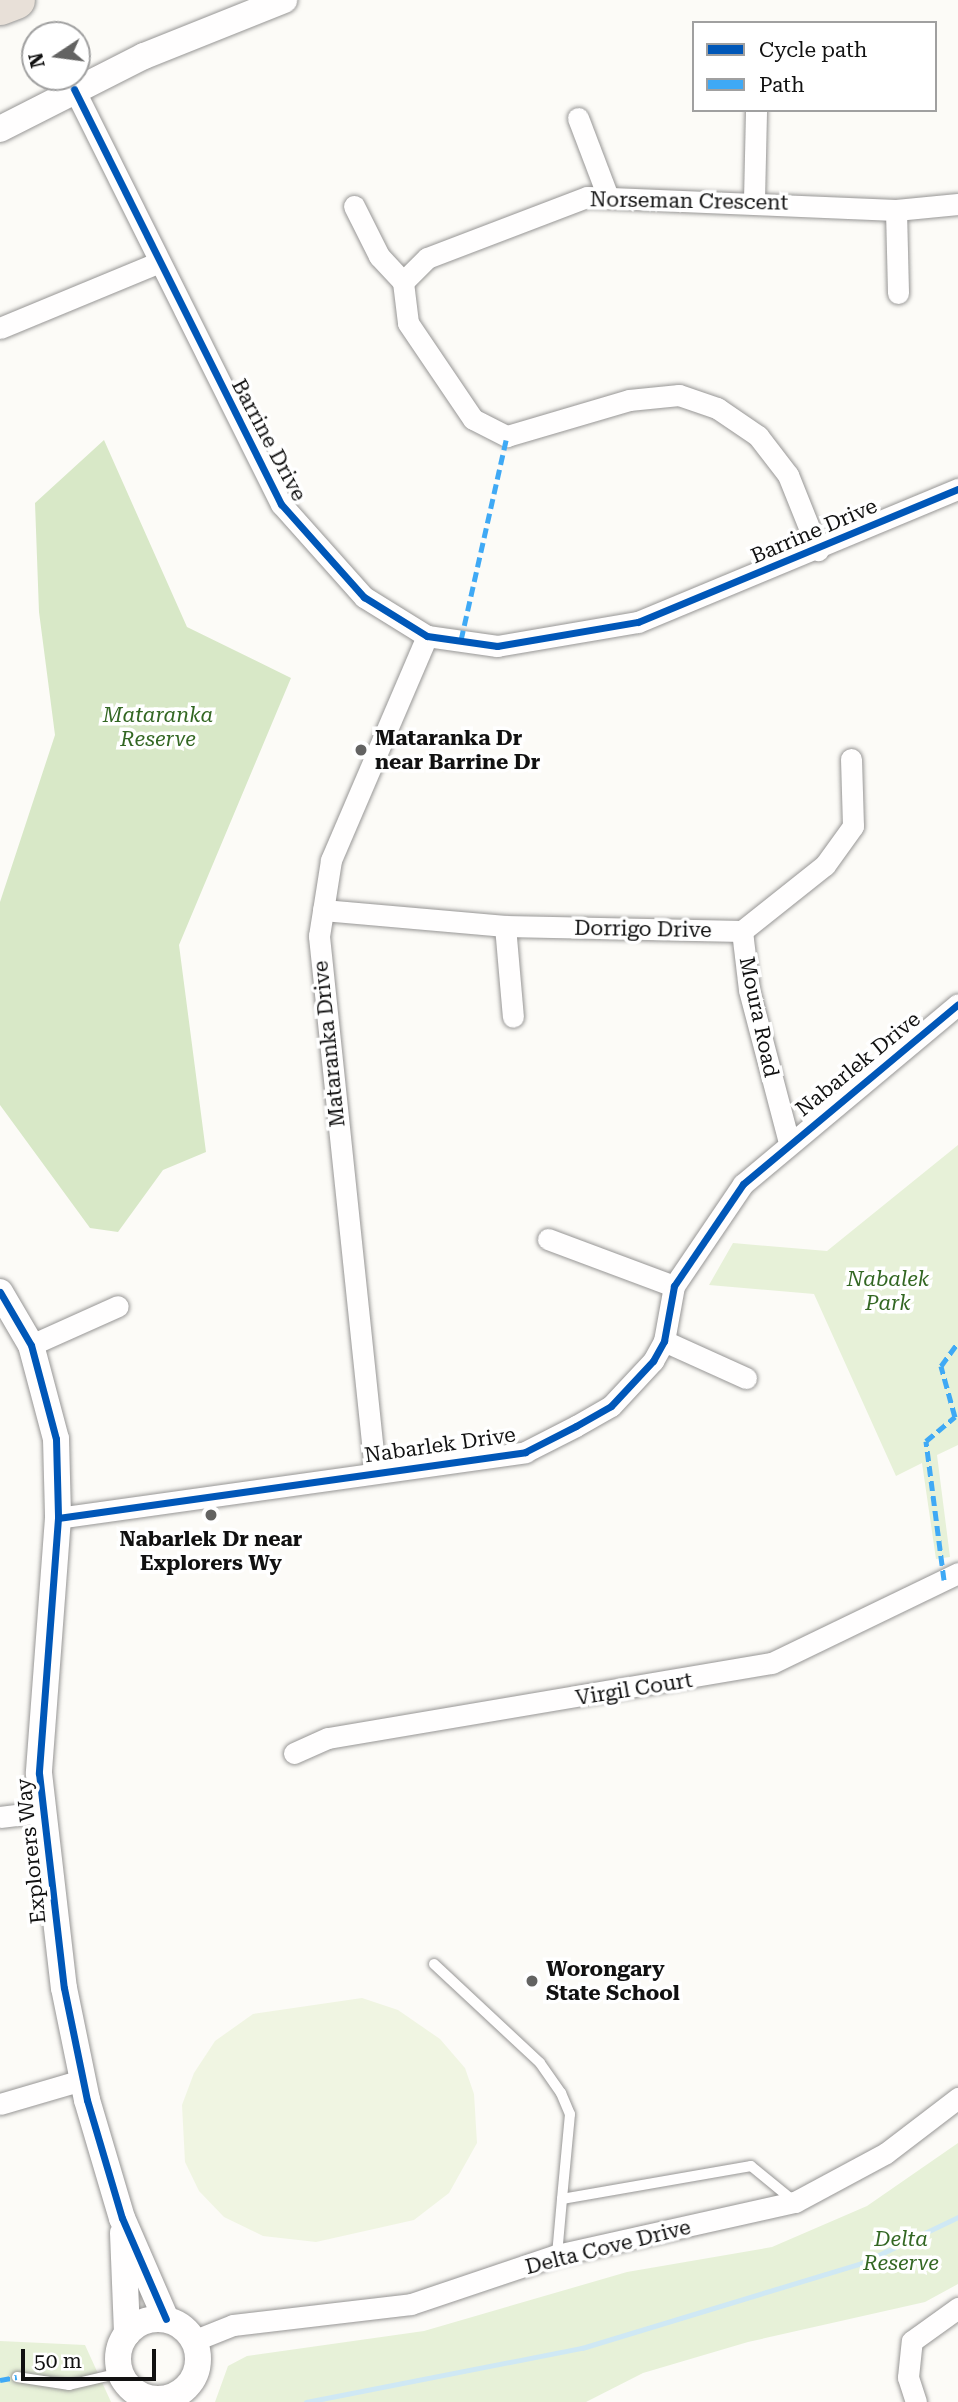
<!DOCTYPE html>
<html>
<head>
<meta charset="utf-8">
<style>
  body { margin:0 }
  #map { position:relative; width:958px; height:2402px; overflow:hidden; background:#fcfbf7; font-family:"Roboto Serif",serif }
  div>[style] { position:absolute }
  .green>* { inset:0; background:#e7f1d8 }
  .forest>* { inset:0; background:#d8e8c7 }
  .pitch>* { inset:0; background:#f0f5e2 }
  .stream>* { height:5px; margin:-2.5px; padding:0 2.5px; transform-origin:2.5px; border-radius:2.5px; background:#cfe8f4 }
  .roads { filter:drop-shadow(0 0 2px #979695) drop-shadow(0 0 2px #979695) }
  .service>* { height:10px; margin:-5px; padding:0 5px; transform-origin:5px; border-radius:5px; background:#fffefe }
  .minor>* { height:21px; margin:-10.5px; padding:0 10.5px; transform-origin:10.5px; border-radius:10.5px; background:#fffefe }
  .tertiary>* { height:26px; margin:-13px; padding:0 13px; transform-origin:13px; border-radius:13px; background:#fffefe }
  .tertiary>.ring { margin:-13px; padding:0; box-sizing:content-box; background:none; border:26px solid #fffefe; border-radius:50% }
  .motorway>* { height:37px; margin:-18.5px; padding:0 18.5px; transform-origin:18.5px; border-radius:18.5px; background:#e8e0d8 }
  .quiet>* { height:5px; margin-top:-2.5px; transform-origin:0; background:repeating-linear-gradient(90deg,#3fa9f5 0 10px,transparent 0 15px) }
  .cycleway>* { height:7px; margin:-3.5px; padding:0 3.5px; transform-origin:3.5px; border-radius:3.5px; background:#0057b8 }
  .dots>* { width:19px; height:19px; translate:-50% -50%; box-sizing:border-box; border:4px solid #fff; border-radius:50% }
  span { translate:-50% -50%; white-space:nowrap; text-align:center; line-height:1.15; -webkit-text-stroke:7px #fff; paint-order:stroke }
  .street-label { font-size:21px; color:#111 }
  .park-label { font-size:21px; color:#336723; font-style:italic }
  .poi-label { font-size:21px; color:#111; font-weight:700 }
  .left { translate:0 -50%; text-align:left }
  .legend { position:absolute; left:692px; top:21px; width:245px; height:91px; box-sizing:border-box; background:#fff; border:2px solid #a0a0a0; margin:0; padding:9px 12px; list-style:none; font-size:21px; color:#111 }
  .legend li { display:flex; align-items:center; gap:14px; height:35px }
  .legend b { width:35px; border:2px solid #a0a0a0 }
  .north { position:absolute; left:21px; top:21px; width:70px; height:70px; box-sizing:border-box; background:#fff; border:2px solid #a0a0a0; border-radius:50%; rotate:257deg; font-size:19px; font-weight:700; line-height:28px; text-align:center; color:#111 }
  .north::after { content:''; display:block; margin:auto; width:24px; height:32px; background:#636362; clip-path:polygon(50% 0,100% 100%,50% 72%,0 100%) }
  .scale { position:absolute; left:21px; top:2349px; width:135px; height:32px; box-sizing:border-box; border:4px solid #111; border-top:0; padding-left:9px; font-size:21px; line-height:24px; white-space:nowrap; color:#111; -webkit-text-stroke:5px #fff; paint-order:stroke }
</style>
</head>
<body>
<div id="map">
  <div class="green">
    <div style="clip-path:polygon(958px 1145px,958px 1445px,937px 1455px,950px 1557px,936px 1559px,922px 1463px,896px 1476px,814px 1294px,709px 1285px,733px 1243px,827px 1251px)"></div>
    <div style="clip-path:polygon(958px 2143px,958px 2284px,925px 2302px,748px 2342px,643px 2373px,586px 2402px,215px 2402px,228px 2366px,247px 2356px,424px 2331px,627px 2272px,772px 2247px,867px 2206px)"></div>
    <div style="clip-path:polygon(0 2341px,85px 2345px,111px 2402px,0 2402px)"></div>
  </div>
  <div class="forest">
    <div style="clip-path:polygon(104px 440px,187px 627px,291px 678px,179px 945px,206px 1152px,163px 1170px,118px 1232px,90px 1228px,0 1105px,0 902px,55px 735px,39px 612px,35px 503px)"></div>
  </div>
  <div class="pitch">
    <div style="clip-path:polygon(362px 1998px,398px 2010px,440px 2039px,465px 2068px,474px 2094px,477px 2143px,449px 2193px,414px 2220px,316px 2242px,263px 2236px,224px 2217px,199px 2191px,185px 2162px,182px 2105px,194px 2073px,215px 2041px,253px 2014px)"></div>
  </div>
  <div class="stream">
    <div style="left:306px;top:2402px;width:281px;rotate:-11.1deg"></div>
    <div style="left:582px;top:2348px;width:293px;rotate:-16.9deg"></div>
    <div style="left:862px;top:2263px;width:106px;rotate:-25.6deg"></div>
  </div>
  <div class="roads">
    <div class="service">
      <div style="left:434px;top:1964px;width:145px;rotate:43deg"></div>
      <div style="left:540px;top:2063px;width:37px;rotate:55deg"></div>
      <div style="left:561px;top:2093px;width:23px;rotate:67deg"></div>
      <div style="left:570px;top:2114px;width:85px;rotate:95.4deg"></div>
      <div style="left:557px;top:2255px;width:56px;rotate:-84.9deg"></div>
      <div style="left:562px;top:2199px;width:192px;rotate:-9.9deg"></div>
      <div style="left:751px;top:2166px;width:57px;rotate:39.3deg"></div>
      <div style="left:17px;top:2377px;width:53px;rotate:8.7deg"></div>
      <div style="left:69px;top:2385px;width:52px;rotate:-13.2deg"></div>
    </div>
    <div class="minor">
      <div style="left:74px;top:89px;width:464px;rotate:63.5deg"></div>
      <div style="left:281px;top:504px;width:125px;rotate:48.3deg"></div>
      <div style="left:364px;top:597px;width:74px;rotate:31.8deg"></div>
      <div style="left:427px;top:636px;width:71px;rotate:8.1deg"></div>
      <div style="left:497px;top:646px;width:143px;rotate:-9.7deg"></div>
      <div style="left:638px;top:622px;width:347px;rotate:-22.6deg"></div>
      <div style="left:578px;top:118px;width:85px;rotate:69.2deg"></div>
      <div style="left:754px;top:200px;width:90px;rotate:-88.7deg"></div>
      <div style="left:354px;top:206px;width:56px;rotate:63.4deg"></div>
      <div style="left:379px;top:256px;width:35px;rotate:47deg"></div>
      <div style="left:896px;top:210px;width:83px;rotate:88.6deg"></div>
      <div style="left:403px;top:282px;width:41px;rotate:83deg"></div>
      <div style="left:408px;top:323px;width:116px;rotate:55.9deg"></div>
      <div style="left:473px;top:419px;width:38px;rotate:27deg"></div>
      <div style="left:507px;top:436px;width:127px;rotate:-16.4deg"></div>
      <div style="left:629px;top:400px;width:50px;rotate:-5.7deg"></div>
      <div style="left:679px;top:395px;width:40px;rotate:18.9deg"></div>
      <div style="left:717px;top:408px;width:50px;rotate:34.3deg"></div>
      <div style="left:758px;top:436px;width:49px;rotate:52.4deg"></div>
      <div style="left:788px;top:475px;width:81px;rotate:68.2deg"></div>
      <div style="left:403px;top:282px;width:34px;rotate:-45deg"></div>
      <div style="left:427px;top:258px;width:171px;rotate:-20.9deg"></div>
      <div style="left:587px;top:197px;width:309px;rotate:2.4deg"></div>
      <div style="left:896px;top:210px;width:62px;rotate:-5.5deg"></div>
      <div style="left:0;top:328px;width:170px;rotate:-22.5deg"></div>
      <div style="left:323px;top:910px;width:183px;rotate:5deg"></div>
      <div style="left:505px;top:926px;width:237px;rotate:1.2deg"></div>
      <div style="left:742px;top:931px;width:106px;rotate:-38.5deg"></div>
      <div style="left:825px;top:865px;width:48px;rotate:-54.3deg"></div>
      <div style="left:853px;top:826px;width:67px;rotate:-91.7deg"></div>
      <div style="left:505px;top:926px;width:91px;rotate:85deg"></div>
      <div style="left:742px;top:931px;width:59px;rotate:83.2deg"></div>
      <div style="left:749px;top:990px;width:158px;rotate:75.3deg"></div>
      <div style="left:548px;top:1239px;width:134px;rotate:20.5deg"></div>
      <div style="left:664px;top:1341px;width:90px;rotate:24.3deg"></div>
      <div style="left:31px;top:1345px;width:95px;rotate:-24.1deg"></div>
      <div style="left:375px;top:1471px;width:538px;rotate:-95.98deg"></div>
      <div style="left:319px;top:936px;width:77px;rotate:-81deg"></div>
      <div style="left:331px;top:860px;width:244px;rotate:-66.8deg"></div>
      <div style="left:58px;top:1518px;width:472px;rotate:-8deg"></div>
      <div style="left:525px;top:1452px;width:57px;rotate:-27deg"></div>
      <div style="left:576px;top:1426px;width:40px;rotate:-29.7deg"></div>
      <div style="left:611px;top:1406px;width:62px;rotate:-47deg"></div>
      <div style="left:653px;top:1361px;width:23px;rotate:-61deg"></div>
      <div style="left:664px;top:1341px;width:56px;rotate:-79.7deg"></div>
      <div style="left:674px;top:1286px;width:123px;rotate:-55.9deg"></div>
      <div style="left:743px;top:1184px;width:280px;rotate:-39.9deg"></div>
      <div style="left:294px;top:1753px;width:37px;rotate:-24deg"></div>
      <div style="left:328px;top:1738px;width:450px;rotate:-9.6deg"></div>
      <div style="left:772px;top:1663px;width:207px;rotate:-25.8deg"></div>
      <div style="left:0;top:1817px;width:41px;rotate:-7deg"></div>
      <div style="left:0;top:2104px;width:85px;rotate:-16.3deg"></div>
      <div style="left:193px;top:2341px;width:43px;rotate:-21.8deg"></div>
      <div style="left:233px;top:2325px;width:179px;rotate:-6.7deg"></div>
      <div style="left:411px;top:2304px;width:154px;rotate:-18.6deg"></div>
      <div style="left:557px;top:2255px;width:244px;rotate:-12.6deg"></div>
      <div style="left:795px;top:2202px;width:103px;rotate:-28.3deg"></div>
      <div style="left:886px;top:2153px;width:91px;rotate:-37.4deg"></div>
      <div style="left:916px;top:2402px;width:26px;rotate:-108deg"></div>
      <div style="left:908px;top:2377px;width:36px;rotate:-84deg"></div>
      <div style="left:912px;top:2341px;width:57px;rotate:-35.7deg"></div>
    </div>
    <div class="tertiary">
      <div style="left:0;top:129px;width:161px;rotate:-26.9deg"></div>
      <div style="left:144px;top:56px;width:151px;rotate:-21.8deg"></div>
      <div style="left:0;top:1292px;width:61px;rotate:59.7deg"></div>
      <div style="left:31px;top:1345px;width:97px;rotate:75.1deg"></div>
      <div style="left:56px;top:1439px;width:79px;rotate:88.5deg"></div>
      <div style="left:58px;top:1518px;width:256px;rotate:94.3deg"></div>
      <div style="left:39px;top:1773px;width:216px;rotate:83.4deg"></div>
      <div style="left:64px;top:1988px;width:114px;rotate:78.4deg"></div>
      <div style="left:87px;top:2100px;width:123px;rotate:73.5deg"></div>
      <div style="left:122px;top:2218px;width:110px;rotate:66.5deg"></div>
      <div style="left:123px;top:2233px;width:101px;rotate:87.7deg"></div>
      <div class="ring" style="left:118px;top:2319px;width:54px;height:54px"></div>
    </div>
    <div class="motorway">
      <div style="left:0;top:6px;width:17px;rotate:-21deg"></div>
    </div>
  </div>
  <div class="quiet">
    <div style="left:461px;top:640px;width:209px;rotate:-77.3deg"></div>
    <div style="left:944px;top:1580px;width:140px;rotate:-97.4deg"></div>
    <div style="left:926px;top:1441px;width:38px;rotate:-40deg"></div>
    <div style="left:955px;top:1417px;width:53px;rotate:-105.4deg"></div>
    <div style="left:941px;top:1366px;width:29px;rotate:-54deg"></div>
    <div style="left:0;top:2380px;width:17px;rotate:-10deg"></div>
  </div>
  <div class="cycleway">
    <div style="left:74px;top:89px;width:464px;rotate:63.5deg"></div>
    <div style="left:281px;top:504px;width:125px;rotate:48.3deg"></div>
    <div style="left:364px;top:597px;width:74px;rotate:31.8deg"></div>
    <div style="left:427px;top:636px;width:71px;rotate:8.1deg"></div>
    <div style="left:497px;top:646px;width:143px;rotate:-9.7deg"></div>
    <div style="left:638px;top:622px;width:347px;rotate:-22.6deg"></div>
    <div style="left:0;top:1292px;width:61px;rotate:59.7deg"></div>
    <div style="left:31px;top:1345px;width:97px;rotate:75.1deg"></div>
    <div style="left:56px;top:1439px;width:79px;rotate:88.5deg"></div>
    <div style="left:58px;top:1518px;width:256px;rotate:94.3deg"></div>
    <div style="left:39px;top:1773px;width:216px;rotate:83.4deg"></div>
    <div style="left:64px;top:1988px;width:114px;rotate:78.4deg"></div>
    <div style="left:87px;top:2100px;width:123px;rotate:73.5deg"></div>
    <div style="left:122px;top:2218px;width:110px;rotate:66.5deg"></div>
    <div style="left:58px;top:1518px;width:472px;rotate:-8deg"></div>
    <div style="left:525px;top:1452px;width:57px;rotate:-27deg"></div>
    <div style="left:576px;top:1426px;width:40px;rotate:-29.7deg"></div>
    <div style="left:611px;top:1406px;width:62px;rotate:-47deg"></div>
    <div style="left:653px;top:1361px;width:23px;rotate:-61deg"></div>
    <div style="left:664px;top:1341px;width:56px;rotate:-79.7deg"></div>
    <div style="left:674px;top:1286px;width:123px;rotate:-55.9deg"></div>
    <div style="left:743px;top:1184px;width:280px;rotate:-39.9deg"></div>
  </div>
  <div class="dots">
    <div style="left:361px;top:750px;background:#636362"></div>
    <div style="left:211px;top:1515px;background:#636362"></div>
    <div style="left:532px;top:1981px;background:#636362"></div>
  </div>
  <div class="street-label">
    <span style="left:689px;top:201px;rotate:1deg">Norseman Crescent</span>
    <span style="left:269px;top:440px;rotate:62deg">Barrine Drive</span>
    <span style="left:814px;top:531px;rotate:-23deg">Barrine Drive</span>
    <span style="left:643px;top:929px;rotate:1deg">Dorrigo Drive</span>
    <span style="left:759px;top:1017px;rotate:78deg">Moura Road</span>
    <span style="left:329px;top:1044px;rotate:-96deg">Mataranka Drive</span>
    <span style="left:858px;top:1064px;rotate:-39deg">Nabarlek Drive</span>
    <span style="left:440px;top:1445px;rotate:-8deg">Nabarlek Drive</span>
    <span style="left:634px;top:1689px;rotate:-9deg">Virgil Court</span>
    <span style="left:31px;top:1851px;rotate:-96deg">Explorers Way</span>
    <span style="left:608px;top:2247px;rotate:-14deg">Delta Cove Drive</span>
  </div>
  <div class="park-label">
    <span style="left:158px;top:727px">Mataranka<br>Reserve</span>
    <span style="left:888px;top:1291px">Nabalek<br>Park</span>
    <span style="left:901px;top:2251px">Delta<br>Reserve</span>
  </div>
  <div class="poi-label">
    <span class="left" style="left:375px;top:750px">Mataranka Dr<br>near Barrine Dr</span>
    <span style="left:211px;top:1551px">Nabarlek Dr near<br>Explorers Wy</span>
    <span class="left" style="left:546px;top:1981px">Worongary<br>State School</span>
  </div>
  <ul class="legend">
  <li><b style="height:9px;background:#0057b8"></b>Cycle path</li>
  <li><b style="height:9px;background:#3fa9f5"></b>Path</li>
  </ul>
  <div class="north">N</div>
  <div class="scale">50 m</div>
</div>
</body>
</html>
